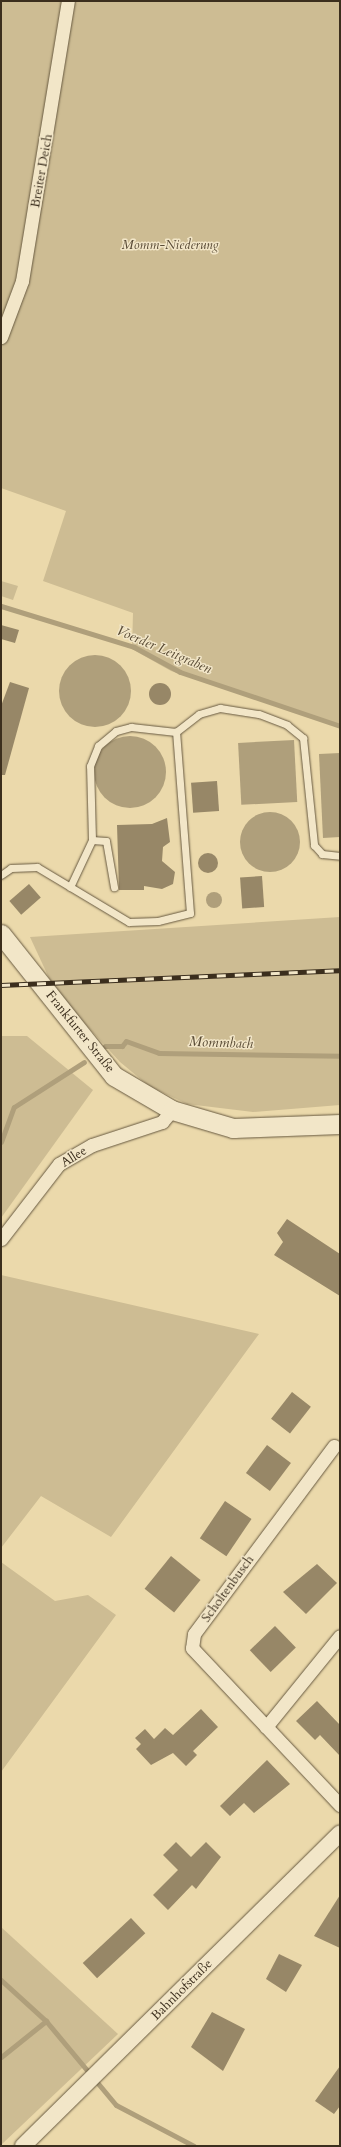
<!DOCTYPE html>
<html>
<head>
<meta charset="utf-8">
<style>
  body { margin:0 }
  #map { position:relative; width:341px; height:2147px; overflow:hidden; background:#ebd9ab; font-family:Cardo,serif }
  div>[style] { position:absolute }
  .green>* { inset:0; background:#cdbc93 }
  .water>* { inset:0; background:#af9f7b; transform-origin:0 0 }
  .round { border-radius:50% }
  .stream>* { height:5px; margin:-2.5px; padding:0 2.5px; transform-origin:2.5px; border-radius:2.5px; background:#af9f7b }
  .building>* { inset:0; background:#978767; transform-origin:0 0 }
  .roads { filter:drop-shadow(0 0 1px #675940) drop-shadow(0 0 1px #675940) }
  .service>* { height:7px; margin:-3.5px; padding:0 3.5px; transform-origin:3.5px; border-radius:3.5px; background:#f2e6c8 }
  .minor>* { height:13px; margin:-6.5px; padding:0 6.5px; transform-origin:6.5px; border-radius:6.5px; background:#f2e6c8 }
  .tertiary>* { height:16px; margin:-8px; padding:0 8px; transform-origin:8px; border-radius:8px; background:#f2e6c8 }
  .secondary>* { height:19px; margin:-9.5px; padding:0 9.5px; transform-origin:9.5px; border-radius:9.5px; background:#f2e6c8 }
  .rail>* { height:4.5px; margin-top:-2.25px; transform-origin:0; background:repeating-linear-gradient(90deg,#f2e6c8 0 9px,#3b2e1d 0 18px); box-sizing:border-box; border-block:1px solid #3b2e1d }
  span { translate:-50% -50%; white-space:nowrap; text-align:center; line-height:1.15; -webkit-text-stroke:3px #f2e6c8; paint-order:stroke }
  .street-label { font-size:13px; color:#3b2e1d }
  .park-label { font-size:13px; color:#584a35; font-style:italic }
  .water-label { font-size:14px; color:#584a34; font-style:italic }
  .frame { position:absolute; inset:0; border:2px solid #3b2e1d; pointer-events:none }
</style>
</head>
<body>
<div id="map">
  <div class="green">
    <div style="clip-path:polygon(1px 1px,340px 1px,340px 725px,171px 671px,132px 649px,133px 613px,43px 581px,66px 511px,1px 488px)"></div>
    <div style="clip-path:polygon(1px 581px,18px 586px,13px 600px,1px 596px)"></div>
    <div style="clip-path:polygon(340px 917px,340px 1105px,253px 1112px,187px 1104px,149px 1086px,120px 1062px,55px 991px,30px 937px)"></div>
    <div style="clip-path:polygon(1px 1036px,27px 1036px,93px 1090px,1px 1218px)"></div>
    <div style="clip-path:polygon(1px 1275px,259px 1334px,111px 1537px,41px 1496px,1px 1548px)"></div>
    <div style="clip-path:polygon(1px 1562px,55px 1601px,88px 1595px,116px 1615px,1px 1772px)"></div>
    <div style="clip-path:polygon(1px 1927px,118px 2034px,1px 2145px)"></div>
  </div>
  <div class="water">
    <div class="round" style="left:59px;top:655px;width:72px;height:72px"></div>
    <div class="round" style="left:94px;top:736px;width:72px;height:72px"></div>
    <div style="left:294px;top:740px;width:62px;height:56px;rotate:87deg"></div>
    <div style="clip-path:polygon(340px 753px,340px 837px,323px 838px,319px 754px)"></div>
    <div class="round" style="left:240px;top:812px;width:60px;height:60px"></div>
    <div class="round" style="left:206px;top:892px;width:16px;height:16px"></div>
  </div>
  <div class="stream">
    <div style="left:1px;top:606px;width:139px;rotate:17.1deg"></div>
    <div style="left:134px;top:647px;width:52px;rotate:28.5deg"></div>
    <div style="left:180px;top:672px;width:169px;rotate:18.6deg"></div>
    <div style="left:105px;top:1046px;width:17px"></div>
    <div style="left:122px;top:1046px;width:6px;rotate:-51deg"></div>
    <div style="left:126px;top:1041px;width:35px;rotate:20deg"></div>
    <div style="left:159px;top:1053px;width:181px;rotate:0.9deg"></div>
    <div style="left:1px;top:1142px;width:37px;rotate:-70deg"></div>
    <div style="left:14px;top:1107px;width:83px;rotate:-32.7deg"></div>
    <div style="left:1px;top:1980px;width:61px;rotate:42.3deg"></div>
    <div style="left:46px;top:2021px;width:109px;rotate:50.2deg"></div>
    <div style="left:116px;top:2105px;width:88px;rotate:27.7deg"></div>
    <div style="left:1px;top:2057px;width:58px;rotate:-38.7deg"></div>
  </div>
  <div class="building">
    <div style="clip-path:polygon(1px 625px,19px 630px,15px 643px,1px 639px)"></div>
    <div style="clip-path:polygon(10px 682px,29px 688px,5px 775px,1px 775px,1px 706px)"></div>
    <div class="round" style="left:149px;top:683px;width:22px;height:22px"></div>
    <div style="left:217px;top:781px;width:30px;height:26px;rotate:86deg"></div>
    <div style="clip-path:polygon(167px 818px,170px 842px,163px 847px,162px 861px,175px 872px,173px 884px,162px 889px,144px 886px,144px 890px,119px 890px,117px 825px,152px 824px)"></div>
    <div class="round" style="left:198px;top:853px;width:20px;height:20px"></div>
    <div style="left:262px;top:876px;width:31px;height:22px;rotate:86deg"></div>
    <div style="left:29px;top:884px;width:18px;height:26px;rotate:49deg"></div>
    <div style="clip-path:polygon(287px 1219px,340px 1254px,340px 1296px,274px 1255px,283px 1242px,277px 1233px)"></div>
    <div style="left:292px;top:1392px;width:24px;height:34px;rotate:38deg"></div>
    <div style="left:267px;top:1445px;width:30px;height:35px;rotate:37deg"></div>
    <div style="left:225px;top:1501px;width:32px;height:45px;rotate:34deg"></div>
    <div style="left:171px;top:1556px;width:38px;height:42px;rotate:39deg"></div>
    <div style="clip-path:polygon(317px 1564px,337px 1583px,306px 1614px,283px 1592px)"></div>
    <div style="left:275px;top:1626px;width:30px;height:35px;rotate:46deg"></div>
    <div style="clip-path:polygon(317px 1701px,340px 1725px,340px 1756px,320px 1735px,315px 1740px,296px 1721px)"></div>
    <div style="clip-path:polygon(201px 1709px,218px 1727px,193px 1751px,197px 1755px,186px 1766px,173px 1753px,151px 1765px,136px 1749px,141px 1744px,135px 1738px,145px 1729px,154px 1739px,165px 1728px,173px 1735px)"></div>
    <div style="clip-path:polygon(267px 1760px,290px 1784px,254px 1813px,244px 1803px,230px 1816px,220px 1806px)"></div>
    <div style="clip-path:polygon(176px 1842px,191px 1857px,206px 1842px,221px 1857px,196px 1889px,192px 1885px,168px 1910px,153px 1895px,178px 1870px,163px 1855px)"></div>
    <div style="clip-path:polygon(340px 1895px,340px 1948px,314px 1936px)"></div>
    <div style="left:131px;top:1918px;width:21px;height:66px;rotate:47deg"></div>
    <div style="clip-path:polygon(279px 1954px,302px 1965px,286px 1992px,266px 1979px)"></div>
    <div style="clip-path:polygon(212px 2012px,245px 2029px,223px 2071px,191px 2047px)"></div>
    <div style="clip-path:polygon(340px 2066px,340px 2106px,334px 2114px,315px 2101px)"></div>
  </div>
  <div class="roads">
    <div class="service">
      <div style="left:92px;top:840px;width:74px;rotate:-91.5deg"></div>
      <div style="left:90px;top:766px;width:22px;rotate:-68deg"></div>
      <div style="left:98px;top:746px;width:23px;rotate:-40deg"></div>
      <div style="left:116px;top:731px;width:16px;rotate:-15deg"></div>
      <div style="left:131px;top:727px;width:45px;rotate:6.3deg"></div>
      <div style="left:1px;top:875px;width:12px;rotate:-35deg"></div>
      <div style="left:11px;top:868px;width:26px;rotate:-2deg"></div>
      <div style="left:37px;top:867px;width:107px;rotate:30.9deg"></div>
      <div style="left:129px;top:922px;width:29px;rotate:-2deg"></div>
      <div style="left:158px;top:921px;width:33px;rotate:-14deg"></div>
      <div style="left:190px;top:913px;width:182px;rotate:-94.4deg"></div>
      <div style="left:176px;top:732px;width:29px;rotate:-38deg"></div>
      <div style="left:199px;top:714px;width:22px;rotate:-16deg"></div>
      <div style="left:220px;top:708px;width:39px;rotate:9deg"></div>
      <div style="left:259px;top:714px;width:30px;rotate:21deg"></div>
      <div style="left:287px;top:725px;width:21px;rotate:39deg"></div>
      <div style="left:303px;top:738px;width:108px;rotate:84.1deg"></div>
      <div style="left:314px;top:845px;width:12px;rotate:48deg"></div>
      <div style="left:322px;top:854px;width:18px;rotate:6deg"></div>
      <div style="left:70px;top:887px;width:52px;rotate:-64.9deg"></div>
      <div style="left:92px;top:840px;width:14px;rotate:4deg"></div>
      <div style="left:106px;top:841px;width:47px;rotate:80.1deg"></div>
    </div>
    <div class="minor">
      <div style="left:1px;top:337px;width:60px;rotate:-69.4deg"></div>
      <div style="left:22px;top:281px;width:284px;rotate:-80.7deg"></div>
      <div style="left:1px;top:1239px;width:95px;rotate:-52.3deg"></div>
      <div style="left:59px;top:1164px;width:38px;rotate:-30deg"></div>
      <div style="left:92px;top:1145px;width:74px;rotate:-18.2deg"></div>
      <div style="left:162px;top:1122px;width:16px;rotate:-50deg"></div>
      <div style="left:334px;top:1446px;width:234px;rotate:126.7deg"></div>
      <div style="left:194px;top:1634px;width:14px;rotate:98deg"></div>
      <div style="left:192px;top:1648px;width:216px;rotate:46.7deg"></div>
      <div style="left:266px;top:1727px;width:117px;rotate:-50.9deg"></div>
    </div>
    <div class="tertiary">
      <div style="left:23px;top:2146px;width:445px;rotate:-44.6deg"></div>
    </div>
    <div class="secondary">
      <div style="left:1px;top:934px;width:181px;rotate:51.5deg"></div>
      <div style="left:114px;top:1076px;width:67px;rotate:30.4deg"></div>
      <div style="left:172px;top:1110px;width:64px;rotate:16.4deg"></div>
      <div style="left:233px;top:1128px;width:107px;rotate:-2.1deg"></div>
    </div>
  </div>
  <div class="rail">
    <div style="left:1px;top:985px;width:339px;rotate:-2.5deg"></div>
  </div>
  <div class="street-label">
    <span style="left:42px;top:171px;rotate:-80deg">Breiter Deich</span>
    <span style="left:80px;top:1032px;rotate:51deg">Frankfurter Straße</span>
    <span style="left:74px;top:1157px;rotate:-32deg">Allee</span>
    <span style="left:228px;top:1589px;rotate:-54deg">Scholtenbusch</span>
    <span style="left:182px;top:1990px;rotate:-45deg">Bahnhofstraße</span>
  </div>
  <div class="park-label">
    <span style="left:170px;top:245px">Momm-Niederung</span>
  </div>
  <div class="water-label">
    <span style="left:164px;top:650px;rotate:23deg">Voerder Leitgraben</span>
    <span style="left:221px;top:1043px;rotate:2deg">Mommbach</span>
  </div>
  <div class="frame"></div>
</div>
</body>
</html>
